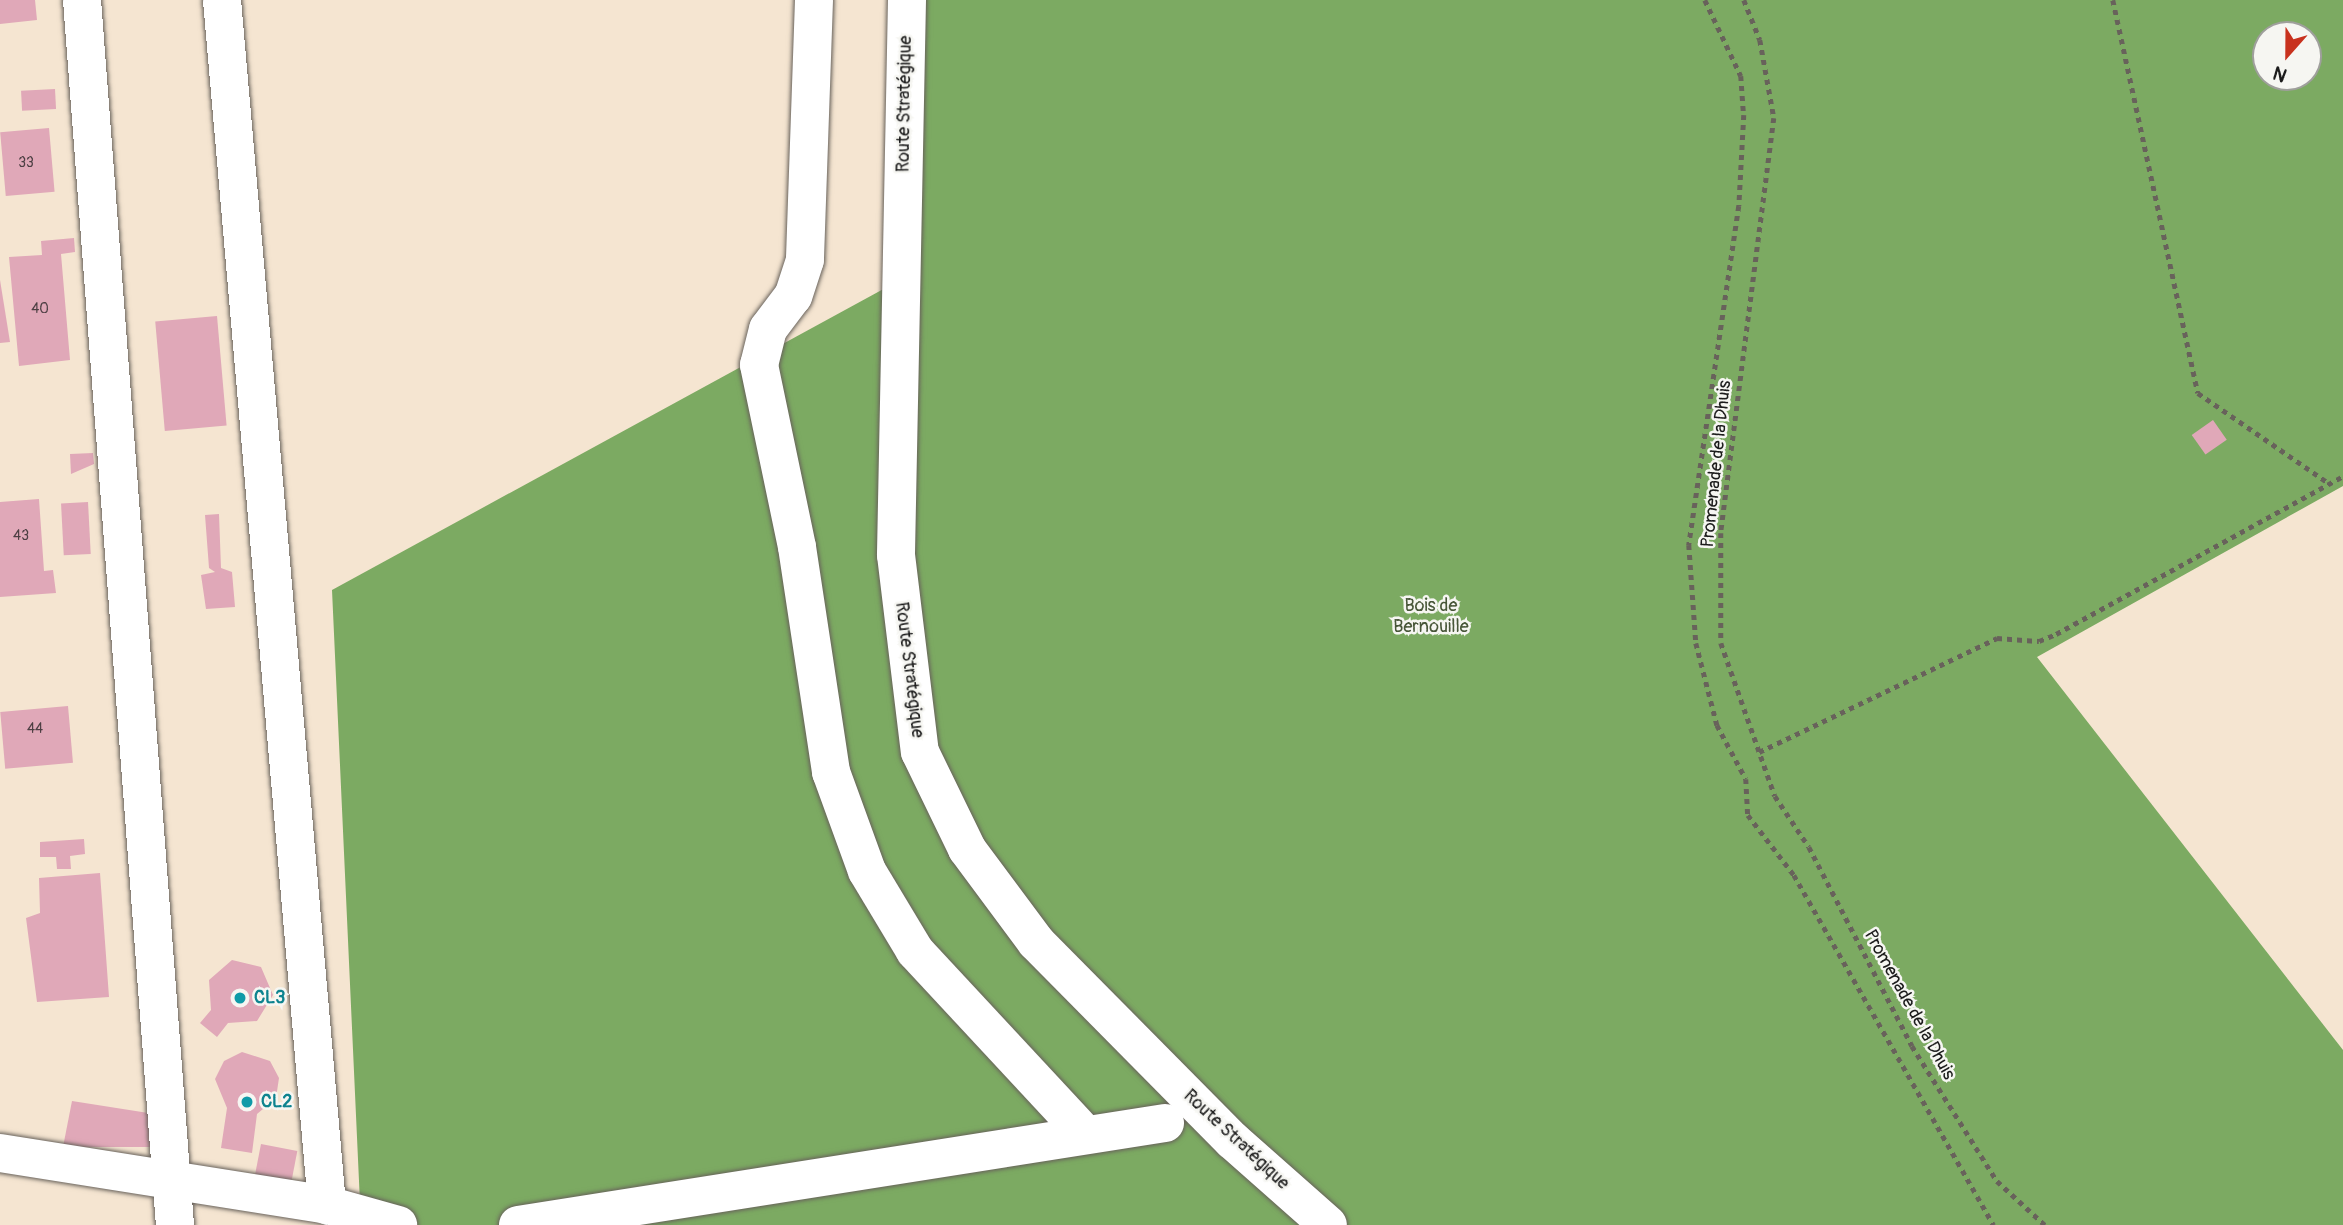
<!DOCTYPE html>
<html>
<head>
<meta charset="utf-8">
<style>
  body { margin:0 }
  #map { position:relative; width:2343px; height:1225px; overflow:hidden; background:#f5e5d1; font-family:Pangolin,sans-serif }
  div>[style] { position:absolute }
  .forest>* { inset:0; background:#7caa62 }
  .building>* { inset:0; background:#e0a8b8; transform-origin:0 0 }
  .path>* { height:4.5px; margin-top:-2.25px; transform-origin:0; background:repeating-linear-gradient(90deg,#68625b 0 5px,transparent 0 10px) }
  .roads { filter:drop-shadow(0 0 2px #68625b) drop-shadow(0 0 2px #68625b) }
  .minor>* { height:38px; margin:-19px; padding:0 19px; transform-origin:19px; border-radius:19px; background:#fff }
  .dots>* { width:19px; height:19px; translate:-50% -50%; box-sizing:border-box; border:4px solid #f6f6f2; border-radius:50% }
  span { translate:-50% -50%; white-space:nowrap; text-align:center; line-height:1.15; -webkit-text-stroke:5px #f6f6f2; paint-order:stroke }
  .number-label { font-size:14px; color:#4d3f43 }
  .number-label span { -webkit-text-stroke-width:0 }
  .street-label { font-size:18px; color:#1c1c1c }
  .park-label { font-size:18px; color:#485739 }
  .culture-label { font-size:18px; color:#0d838f; font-weight:700 }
  .left { translate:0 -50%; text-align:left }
  .north { position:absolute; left:2252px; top:21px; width:70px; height:70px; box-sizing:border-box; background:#f6f6f2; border:2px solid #9f9f9c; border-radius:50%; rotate:201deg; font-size:19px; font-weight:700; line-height:28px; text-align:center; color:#1c1c1c }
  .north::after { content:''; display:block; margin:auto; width:24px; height:32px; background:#c8321e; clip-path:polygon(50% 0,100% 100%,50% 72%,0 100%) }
</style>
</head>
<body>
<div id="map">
  <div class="forest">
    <div style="clip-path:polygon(evenodd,911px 0,2343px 0,2343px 486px,2037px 657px,2343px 1050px,2343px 1225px,361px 1225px,332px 590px,900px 280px,911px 0,2266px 35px,2308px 35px,2308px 77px,2266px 77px,2266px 35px)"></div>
  </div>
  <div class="building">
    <div style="clip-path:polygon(0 0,35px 0,37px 20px,0 24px)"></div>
    <div style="left:55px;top:89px;width:20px;height:34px;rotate:87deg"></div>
    <div style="left:49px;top:128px;width:64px;height:49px;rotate:85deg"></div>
    <div style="clip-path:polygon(74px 238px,75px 252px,61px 254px,70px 360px,19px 366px,9px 257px,42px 255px,41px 241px)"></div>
    <div style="clip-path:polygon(0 280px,10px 342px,0 343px)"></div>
    <div style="left:217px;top:316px;width:110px;height:62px;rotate:85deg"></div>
    <div style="left:2213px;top:420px;width:24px;height:26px;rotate:55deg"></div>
    <div style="clip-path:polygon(93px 453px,94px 464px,71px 474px,70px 454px)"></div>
    <div style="clip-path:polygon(39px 499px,44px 571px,53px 570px,56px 593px,0 597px,0 502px)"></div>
    <div style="left:88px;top:502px;width:52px;height:27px;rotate:87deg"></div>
    <div style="clip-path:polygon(219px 514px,221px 568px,232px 572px,235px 607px,206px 609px,201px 575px,215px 572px,209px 568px,205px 515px)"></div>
    <div style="left:68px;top:706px;width:57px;height:68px;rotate:85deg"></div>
    <div style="clip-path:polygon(84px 839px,85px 854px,70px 856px,71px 869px,57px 869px,56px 857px,40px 857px,40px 842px)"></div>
    <div style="clip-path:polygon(100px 873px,109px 997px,37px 1002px,26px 918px,40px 913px,39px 878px)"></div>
    <div style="clip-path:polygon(232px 960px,261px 967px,273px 995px,257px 1021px,228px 1023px,217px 1037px,200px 1023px,211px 1010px,209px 980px)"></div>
    <div style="clip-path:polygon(242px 1052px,270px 1061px,279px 1078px,276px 1098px,257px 1114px,252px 1153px,221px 1148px,227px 1108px,215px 1079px,224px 1061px)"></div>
    <div style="clip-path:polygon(72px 1101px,161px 1115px,154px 1147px,63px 1147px)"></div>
    <div style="left:261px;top:1144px;width:37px;height:37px;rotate:11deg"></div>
  </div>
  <div class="path">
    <div style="left:1705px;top:0;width:84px;rotate:64.7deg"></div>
    <div style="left:1741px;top:76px;width:39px;rotate:86deg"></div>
    <div style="left:1744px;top:115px;width:91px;rotate:93.1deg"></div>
    <div style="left:1739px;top:206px;width:343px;rotate:98.4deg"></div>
    <div style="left:1689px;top:545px;width:98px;rotate:85.9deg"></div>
    <div style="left:1696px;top:643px;width:85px;rotate:75.6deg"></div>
    <div style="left:1717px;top:725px;width:61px;rotate:61.8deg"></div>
    <div style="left:1746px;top:779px;width:36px;rotate:87deg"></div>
    <div style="left:1748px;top:815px;width:76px;rotate:52.5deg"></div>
    <div style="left:1794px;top:875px;width:403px;rotate:60.3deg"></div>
    <div style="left:1744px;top:0;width:43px;rotate:68.2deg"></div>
    <div style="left:1760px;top:40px;width:79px;rotate:79.8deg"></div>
    <div style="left:1774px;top:118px;width:418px;rotate:97.3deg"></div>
    <div style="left:1721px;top:533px;width:110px;rotate:90deg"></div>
    <div style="left:1721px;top:643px;width:162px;rotate:70.6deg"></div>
    <div style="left:1775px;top:796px;width:61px;rotate:56.3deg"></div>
    <div style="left:1809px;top:847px;width:224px;rotate:62.6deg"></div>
    <div style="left:1912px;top:1046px;width:160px;rotate:57.8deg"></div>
    <div style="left:1997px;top:1181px;width:65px;rotate:42.5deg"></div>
    <div style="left:2113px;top:0;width:402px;rotate:77.8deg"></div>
    <div style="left:2198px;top:393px;width:160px;rotate:34.6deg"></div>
    <div style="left:1759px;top:752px;width:264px;rotate:-25.6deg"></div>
    <div style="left:1997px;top:638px;width:42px;rotate:4.1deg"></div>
    <div style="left:2039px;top:641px;width:18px;rotate:-22deg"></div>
    <div style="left:2056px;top:634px;width:328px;rotate:-28.8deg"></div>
  </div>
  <div class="roads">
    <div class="minor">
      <div style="left:82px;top:0;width:1229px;rotate:85.66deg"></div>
      <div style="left:222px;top:0;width:1210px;rotate:85.02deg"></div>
      <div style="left:814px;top:0;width:260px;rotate:92deg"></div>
      <div style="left:805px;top:260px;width:38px;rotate:108deg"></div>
      <div style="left:793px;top:296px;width:41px;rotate:127.1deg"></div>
      <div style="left:768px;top:329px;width:37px;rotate:104deg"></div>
      <div style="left:759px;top:365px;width:186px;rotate:78.2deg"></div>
      <div style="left:797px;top:547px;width:228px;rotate:81.4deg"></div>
      <div style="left:831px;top:772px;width:105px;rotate:70deg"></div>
      <div style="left:867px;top:871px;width:93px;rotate:59deg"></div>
      <div style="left:915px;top:951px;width:246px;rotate:47.1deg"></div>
      <div style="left:907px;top:0;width:555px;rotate:91.14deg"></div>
      <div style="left:896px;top:555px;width:198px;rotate:83.1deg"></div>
      <div style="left:920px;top:752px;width:108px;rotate:64.1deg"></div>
      <div style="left:967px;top:849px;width:116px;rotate:53.4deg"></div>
      <div style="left:1036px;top:942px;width:279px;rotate:45.3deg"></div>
      <div style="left:1232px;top:1140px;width:128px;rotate:41.5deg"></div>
      <div style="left:0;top:1153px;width:331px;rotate:9deg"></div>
      <div style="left:327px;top:1205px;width:74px;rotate:15.7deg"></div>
      <div style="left:518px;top:1225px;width:655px;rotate:-8.96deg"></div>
    </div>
  </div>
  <div class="dots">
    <div style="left:240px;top:998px;background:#0f9aa8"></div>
    <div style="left:247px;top:1102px;background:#0f9aa8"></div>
  </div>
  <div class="number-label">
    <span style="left:26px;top:163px">33</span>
    <span style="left:40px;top:309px">40</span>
    <span style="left:21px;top:536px">43</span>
    <span style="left:35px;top:729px">44</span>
  </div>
  <div class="street-label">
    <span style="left:905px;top:104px;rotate:-89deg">Route Stratégique</span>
    <span style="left:1717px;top:464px;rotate:-84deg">Promenade de la Dhuis</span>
    <span style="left:909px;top:670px;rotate:83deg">Route Stratégique</span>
    <span style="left:1909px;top:1005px;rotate:61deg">Promenade de la Dhuis</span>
    <span style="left:1236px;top:1140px;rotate:43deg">Route Stratégique</span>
  </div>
  <div class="park-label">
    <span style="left:1431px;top:617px">Bois de<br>Bernouille</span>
  </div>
  <div class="culture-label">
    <span class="left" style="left:254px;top:998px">CL3</span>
    <span class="left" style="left:261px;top:1102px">CL2</span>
  </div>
  <div class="north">N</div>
</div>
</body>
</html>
